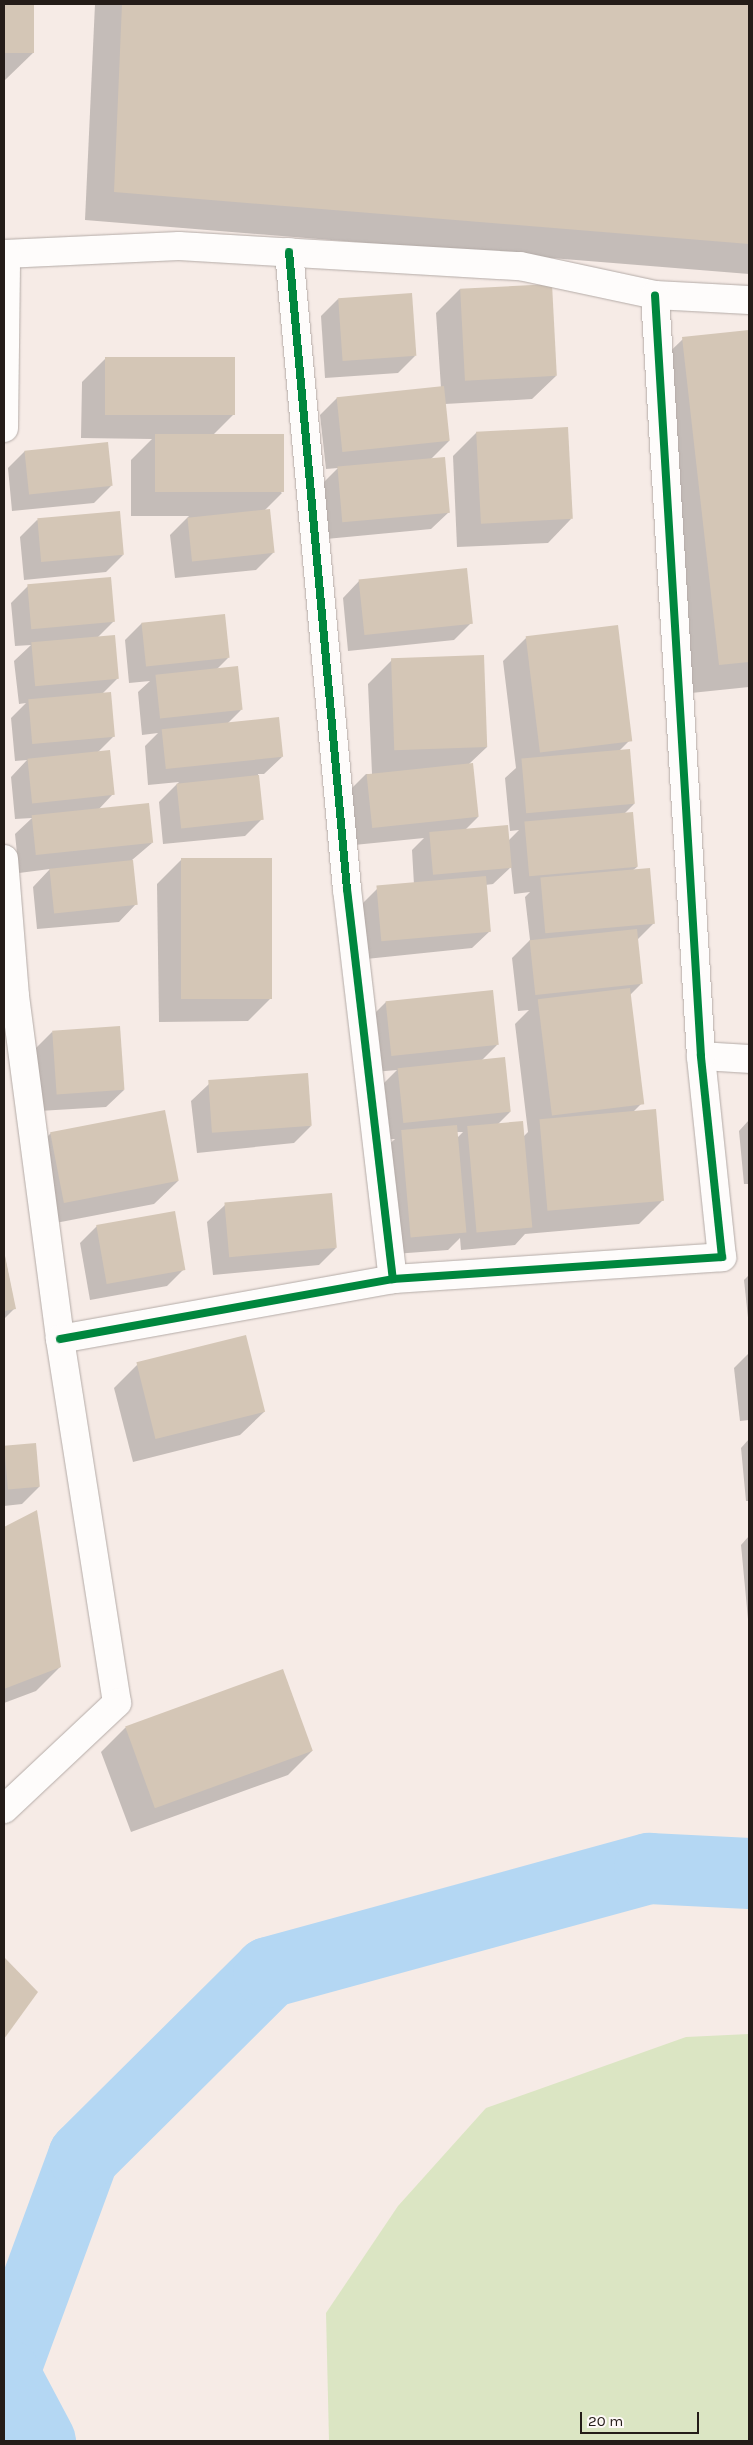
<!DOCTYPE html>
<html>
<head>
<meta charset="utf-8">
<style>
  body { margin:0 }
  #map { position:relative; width:753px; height:2445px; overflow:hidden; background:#f6ebe6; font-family:Karla,sans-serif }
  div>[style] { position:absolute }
  .green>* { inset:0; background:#dbe5c3 }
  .shadow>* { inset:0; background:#0003 }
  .river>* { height:71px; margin:-35.5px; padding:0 35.5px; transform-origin:35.5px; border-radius:35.5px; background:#b4d7f3 }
  .building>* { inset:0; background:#d4c6b6; transform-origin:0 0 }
  .roads { filter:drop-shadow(0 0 1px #b4aba7) drop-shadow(0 0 1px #b4aba7) }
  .street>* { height:28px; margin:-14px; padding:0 14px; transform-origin:14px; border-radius:14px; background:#fefcfb }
  .cycleway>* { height:8px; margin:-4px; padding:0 4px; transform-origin:4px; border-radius:4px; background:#00873e }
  span { translate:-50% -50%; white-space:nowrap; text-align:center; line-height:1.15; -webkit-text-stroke:5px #fef9f7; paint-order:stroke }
  .frame { position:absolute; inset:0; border:5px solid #241c18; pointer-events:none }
  .scale { position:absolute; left:580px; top:2412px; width:119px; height:22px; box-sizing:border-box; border:2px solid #241c18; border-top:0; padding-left:6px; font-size:15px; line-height:18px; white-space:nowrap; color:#241c18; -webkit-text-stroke:4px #fef9f7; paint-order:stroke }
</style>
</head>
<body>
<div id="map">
  <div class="green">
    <div style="clip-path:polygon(749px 2034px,749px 2441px,329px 2441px,326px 2313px,398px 2206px,486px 2108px,686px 2037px)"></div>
  </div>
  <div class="shadow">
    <div style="clip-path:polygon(4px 4px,33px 4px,34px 52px,4px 81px)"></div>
    <div style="clip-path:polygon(95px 4px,749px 4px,749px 274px,85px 220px)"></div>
    <div style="clip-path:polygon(460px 289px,556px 376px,532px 399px,445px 404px,449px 441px,430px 460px,449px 512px,431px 529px,326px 539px,320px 486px,338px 468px,326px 469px,320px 415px,337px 398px,441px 388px,436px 313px)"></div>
    <div style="clip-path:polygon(338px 299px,415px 356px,398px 373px,325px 378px,321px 316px)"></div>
    <div style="clip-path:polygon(748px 332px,749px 687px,691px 693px,654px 367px,683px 339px)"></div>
    <div style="clip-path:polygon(106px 358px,233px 415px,212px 436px,282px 493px,265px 510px,273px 553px,256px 570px,175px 578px,170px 535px,189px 516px,131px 516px,131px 460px,152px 439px,81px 438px,82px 382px)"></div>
    <div style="clip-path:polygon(477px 432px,571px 519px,548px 543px,457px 547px,453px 456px)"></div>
    <div style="clip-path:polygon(25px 451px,111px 486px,94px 503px,12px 511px,8px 468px)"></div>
    <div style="clip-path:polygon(37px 520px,123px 555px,106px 572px,24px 580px,20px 537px)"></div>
    <div style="clip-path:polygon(360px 580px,471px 623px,454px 640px,348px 651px,343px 598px)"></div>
    <div style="clip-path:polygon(28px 586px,114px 621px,97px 638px,118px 678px,102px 694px,114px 736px,97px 753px,113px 794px,98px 810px,152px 843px,132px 860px,136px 904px,119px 922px,37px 929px,33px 887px,50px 869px,19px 873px,15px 834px,32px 818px,15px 819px,11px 777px,27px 760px,15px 761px,11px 718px,26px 703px,19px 704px,14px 661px,31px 645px,15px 646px,11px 603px)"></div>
    <div style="clip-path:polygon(142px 623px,228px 658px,217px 669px,241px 710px,228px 723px,282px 757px,264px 774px,258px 774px,262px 819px,245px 836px,163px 844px,159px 802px,179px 782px,148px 785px,145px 746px,158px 733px,142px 735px,138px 692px,150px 681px,129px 683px,125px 640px)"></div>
    <div style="clip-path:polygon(evenodd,527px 637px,630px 740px,619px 751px,634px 804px,624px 814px,637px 867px,632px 871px,654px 923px,637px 940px,641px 984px,630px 995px,642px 1103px,633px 1112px,663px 1200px,639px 1224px,525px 1234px,515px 1245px,461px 1250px,460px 1238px,448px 1250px,394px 1254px,384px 1149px,395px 1139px,386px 1139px,381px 1086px,397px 1070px,374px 1072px,369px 1019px,386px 1002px,497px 1045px,482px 1060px,510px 1112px,498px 1124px,523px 1137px,528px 1132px,515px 1024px,529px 1010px,518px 1011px,512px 958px,530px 940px,525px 897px,530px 892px,514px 894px,511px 867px,493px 884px,485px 885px,490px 931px,472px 948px,366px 959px,361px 905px,378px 888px,414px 885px,412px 850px,424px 838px,354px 845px,349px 791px,366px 774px,372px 774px,368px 684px,392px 660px,487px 747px,469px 764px,478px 817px,465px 830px,508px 841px,519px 830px,510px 831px,505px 778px,516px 768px,503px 661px,527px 637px,456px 1132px,463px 1132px,457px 1138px,456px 1132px)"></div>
    <div style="clip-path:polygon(181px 860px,272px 997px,248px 1021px,159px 1022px,157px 884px)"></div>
    <div style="clip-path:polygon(52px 1032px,124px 1090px,106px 1107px,39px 1111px,35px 1049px)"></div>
    <div style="clip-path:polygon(209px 1084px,311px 1126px,294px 1143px,197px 1153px,191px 1101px)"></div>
    <div style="clip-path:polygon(749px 1120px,749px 1184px,744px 1184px,739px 1131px)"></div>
    <div style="clip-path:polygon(51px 1133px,178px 1181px,154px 1204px,40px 1226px,27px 1157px)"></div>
    <div style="clip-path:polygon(749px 1191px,749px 1209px,748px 1192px)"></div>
    <div style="clip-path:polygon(225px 1205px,336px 1248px,319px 1265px,213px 1275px,207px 1222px)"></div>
    <div style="clip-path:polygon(97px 1226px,184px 1269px,167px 1286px,90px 1300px,80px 1243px)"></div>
    <div style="clip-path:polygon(4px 1252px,15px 1308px,4px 1319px)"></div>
    <div style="clip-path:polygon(749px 1275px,749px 1327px,744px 1280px)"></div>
    <div style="clip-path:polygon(749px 1353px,749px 1420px,740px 1421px,734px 1368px)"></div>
    <div style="clip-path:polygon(138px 1364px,264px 1412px,240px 1435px,133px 1462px,114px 1388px)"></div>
    <div style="clip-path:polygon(749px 1439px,749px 1501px,746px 1501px,741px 1448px)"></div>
    <div style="clip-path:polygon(35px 1444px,39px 1487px,22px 1504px,4px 1506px,4px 1447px)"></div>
    <div style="clip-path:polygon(36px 1512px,60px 1667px,36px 1691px,4px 1703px,4px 1528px)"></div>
    <div style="clip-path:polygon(749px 1536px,749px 1619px,748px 1619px,741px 1545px)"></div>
    <div style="clip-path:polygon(283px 1671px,312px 1751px,288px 1775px,131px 1832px,101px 1752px,125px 1728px)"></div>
    <div style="clip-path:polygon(4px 1959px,36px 1992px,4px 2036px)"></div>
  </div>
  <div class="river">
    <div style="left:4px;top:2371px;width:229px;rotate:-69.8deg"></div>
    <div style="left:83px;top:2156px;width:261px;rotate:-44.8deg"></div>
    <div style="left:268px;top:1972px;width:395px;rotate:-15.3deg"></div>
    <div style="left:649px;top:1868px;width:100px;rotate:2.9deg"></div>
    <div style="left:4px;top:2373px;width:77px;rotate:62.1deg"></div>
  </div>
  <div class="building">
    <div style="left:4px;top:4px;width:30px;height:49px"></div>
    <div style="clip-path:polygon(122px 4px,749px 4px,749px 244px,114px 192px)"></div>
    <div style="left:552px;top:284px;width:92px;height:92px;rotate:87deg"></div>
    <div style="left:412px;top:293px;width:63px;height:74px;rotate:86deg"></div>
    <div style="clip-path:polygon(749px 330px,749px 662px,719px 665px,682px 337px)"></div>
    <div style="left:105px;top:357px;width:130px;height:58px"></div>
    <div style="left:444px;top:386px;width:55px;height:108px;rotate:84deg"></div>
    <div style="left:568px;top:427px;width:92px;height:92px;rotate:87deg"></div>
    <div style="left:155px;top:434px;width:129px;height:58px"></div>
    <div style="left:108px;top:442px;width:44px;height:84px;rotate:84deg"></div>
    <div style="left:445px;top:457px;width:56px;height:108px;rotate:85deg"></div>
    <div style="left:270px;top:509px;width:44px;height:83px;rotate:84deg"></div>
    <div style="left:120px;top:511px;width:44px;height:83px;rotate:85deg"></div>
    <div style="left:467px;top:568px;width:56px;height:109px;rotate:84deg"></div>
    <div style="left:111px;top:577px;width:45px;height:84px;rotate:85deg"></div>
    <div style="left:225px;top:614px;width:44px;height:84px;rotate:84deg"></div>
    <div style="left:618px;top:625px;width:117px;height:93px;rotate:83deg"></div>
    <div style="left:115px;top:635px;width:44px;height:84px;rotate:85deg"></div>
    <div style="left:484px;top:655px;width:92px;height:93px;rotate:88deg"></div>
    <div style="left:238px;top:666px;width:44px;height:83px;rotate:84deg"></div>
    <div style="left:111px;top:692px;width:45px;height:83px;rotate:85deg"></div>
    <div style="left:279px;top:717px;width:40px;height:118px;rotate:84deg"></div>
    <div style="left:630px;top:749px;width:55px;height:109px;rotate:85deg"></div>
    <div style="left:110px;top:750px;width:45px;height:83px;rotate:84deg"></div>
    <div style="left:473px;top:763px;width:54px;height:107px;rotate:84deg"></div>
    <div style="left:259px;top:775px;width:45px;height:83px;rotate:84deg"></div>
    <div style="left:149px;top:803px;width:40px;height:118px;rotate:84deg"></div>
    <div style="left:633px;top:812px;width:55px;height:109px;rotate:85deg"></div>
    <div style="left:508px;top:825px;width:43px;height:79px;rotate:85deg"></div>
    <div style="left:181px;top:858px;width:91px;height:141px"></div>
    <div style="left:133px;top:860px;width:45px;height:84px;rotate:84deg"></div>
    <div style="left:650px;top:868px;width:56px;height:110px;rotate:85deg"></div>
    <div style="left:486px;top:876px;width:56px;height:110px;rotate:85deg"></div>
    <div style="left:637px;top:929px;width:55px;height:108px;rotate:84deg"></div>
    <div style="left:630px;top:988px;width:117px;height:93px;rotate:83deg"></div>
    <div style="left:493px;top:990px;width:55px;height:108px;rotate:84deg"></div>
    <div style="left:120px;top:1026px;width:64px;height:68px;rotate:86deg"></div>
    <div style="left:505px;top:1057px;width:55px;height:108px;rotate:84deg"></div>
    <div style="left:308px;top:1073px;width:53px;height:100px;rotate:86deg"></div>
    <div style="left:656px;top:1109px;width:92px;height:117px;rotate:85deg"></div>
    <div style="left:165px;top:1110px;width:72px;height:117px;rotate:79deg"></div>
    <div style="left:523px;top:1121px;width:107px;height:56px;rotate:85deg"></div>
    <div style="left:457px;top:1125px;width:108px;height:56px;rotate:85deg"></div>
    <div style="left:332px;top:1193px;width:55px;height:108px;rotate:85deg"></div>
    <div style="left:175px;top:1211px;width:60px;height:80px;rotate:80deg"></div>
    <div style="clip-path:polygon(4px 1251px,16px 1309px,4px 1311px)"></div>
    <div style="left:246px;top:1335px;width:79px;height:113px;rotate:76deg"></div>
    <div style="left:36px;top:1443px;width:44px;height:32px;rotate:85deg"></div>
    <div style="clip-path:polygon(37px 1510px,61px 1667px,4px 1689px,4px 1527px)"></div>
    <div style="left:283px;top:1669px;width:87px;height:168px;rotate:70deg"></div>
    <div style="clip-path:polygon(4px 1957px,38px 1992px,4px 2039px)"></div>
  </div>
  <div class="roads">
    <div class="street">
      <div style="left:289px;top:252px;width:640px;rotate:84.8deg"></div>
      <div style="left:347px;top:889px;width:393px;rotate:83.3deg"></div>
      <div style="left:4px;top:254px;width:175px;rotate:-2.6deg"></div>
      <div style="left:179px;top:246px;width:342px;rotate:3.4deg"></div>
      <div style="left:520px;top:266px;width:138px;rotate:12.1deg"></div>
      <div style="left:655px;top:295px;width:94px;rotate:3deg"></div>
      <div style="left:4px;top:428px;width:174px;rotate:-89.3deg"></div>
      <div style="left:4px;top:859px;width:137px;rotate:85.4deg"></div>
      <div style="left:15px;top:996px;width:346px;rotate:82.5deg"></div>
      <div style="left:60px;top:1339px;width:368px;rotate:81.1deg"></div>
      <div style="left:117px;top:1703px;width:155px;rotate:136.8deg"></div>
      <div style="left:701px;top:1056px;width:48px;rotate:3.6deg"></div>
      <div style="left:60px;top:1339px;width:338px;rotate:-10.2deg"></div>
      <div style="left:393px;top:1279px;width:330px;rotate:-3.8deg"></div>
      <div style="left:722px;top:1257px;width:202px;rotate:-96deg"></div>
      <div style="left:701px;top:1056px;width:762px;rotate:-93.46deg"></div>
    </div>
  </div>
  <div class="cycleway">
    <div style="left:289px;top:252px;width:640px;rotate:84.8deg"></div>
    <div style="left:347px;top:889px;width:393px;rotate:83.3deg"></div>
    <div style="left:60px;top:1339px;width:338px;rotate:-10.2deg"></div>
    <div style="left:393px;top:1279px;width:330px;rotate:-3.8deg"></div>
    <div style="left:722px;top:1257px;width:202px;rotate:-96deg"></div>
    <div style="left:701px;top:1056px;width:762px;rotate:-93.46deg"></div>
  </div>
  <div class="frame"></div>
  <div class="scale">20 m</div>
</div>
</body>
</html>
